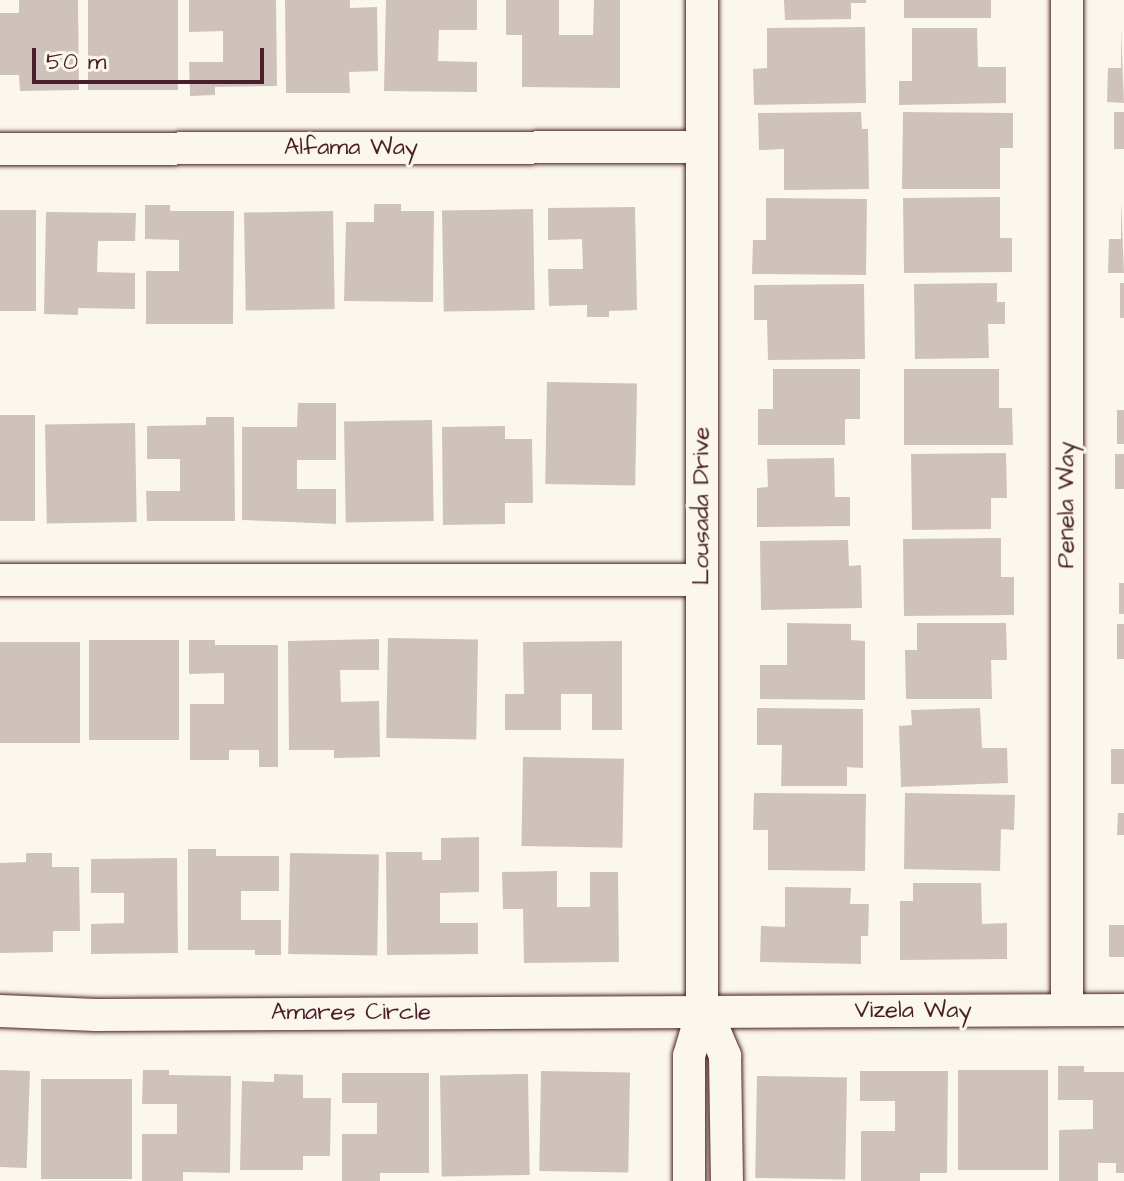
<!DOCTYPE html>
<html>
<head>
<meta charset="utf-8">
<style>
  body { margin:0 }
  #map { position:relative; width:1124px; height:1181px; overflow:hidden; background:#fbf7ec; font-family:"Architects Daughter",sans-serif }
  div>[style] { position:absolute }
  .building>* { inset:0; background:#cfc2bc; transform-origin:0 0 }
  .roads { filter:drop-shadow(0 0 2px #4a1f2b) drop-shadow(0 0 2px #4a1f2b) }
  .street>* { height:32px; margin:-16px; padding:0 16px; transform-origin:16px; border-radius:16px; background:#fbf7ec }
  span { translate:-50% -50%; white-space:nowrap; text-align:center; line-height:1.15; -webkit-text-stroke:6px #fbf7ec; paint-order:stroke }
  .street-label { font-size:24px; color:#4a1f2b }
  .scale { position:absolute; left:32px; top:48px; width:232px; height:36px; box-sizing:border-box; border:4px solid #4a1f2b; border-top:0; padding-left:10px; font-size:24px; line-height:28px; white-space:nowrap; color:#4a1f2b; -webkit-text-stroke:6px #fbf7ec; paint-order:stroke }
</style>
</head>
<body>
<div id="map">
  <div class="building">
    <div style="clip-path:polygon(19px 0,78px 0,79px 90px,20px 91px,19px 75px,0 75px,0 13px,19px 13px)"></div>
    <div style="left:88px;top:0;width:90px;height:90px"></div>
    <div style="clip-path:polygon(189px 0,276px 0,277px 86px,215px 87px,215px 95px,190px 96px,189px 62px,223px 62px,223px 31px,189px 32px)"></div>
    <div style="clip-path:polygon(285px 0,350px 0,350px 8px,377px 7px,378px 71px,349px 72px,350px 93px,286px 93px)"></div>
    <div style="clip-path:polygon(386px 0,477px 0,477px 30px,439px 30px,438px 61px,477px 62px,477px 92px,384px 91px)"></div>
    <div style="clip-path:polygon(506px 0,559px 0,559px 35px,593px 35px,594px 0,620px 0,620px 88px,522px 87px,522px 35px,506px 35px)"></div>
    <div style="clip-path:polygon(784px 0,866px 0,866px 3px,851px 3px,851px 19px,785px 20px)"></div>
    <div style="left:904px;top:0;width:87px;height:18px"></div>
    <div style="clip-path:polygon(865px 27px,866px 103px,754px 105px,753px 69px,767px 68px,767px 28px)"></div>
    <div style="clip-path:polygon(912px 28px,977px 28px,978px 67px,1006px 67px,1006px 103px,899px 105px,899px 81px,912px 81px)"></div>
    <div style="clip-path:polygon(1121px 29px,1124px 103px,1107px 102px,1108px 68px,1121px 68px)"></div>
    <div style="clip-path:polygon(861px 112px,862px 129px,868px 129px,869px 189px,784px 190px,784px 149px,759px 150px,758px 113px)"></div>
    <div style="clip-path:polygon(903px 112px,1013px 113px,1013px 148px,1000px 148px,1000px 189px,902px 189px)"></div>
    <div style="left:1114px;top:112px;width:10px;height:37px"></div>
    <div style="clip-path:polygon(1000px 197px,1000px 238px,1012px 238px,1012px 272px,904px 273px,903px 198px)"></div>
    <div style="clip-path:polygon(766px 198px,867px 199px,866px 275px,752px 274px,753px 240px,766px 240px)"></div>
    <div style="clip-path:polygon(1121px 200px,1124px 273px,1108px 273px,1109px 239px,1121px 239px)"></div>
    <div style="clip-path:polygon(374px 204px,401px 204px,401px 211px,434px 211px,433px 302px,344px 301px,346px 222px,374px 222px)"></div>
    <div style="clip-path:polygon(145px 205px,170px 205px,170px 211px,234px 211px,233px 324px,146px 324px,146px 271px,179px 271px,179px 240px,145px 239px)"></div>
    <div style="clip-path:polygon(635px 207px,637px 310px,609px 311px,609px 317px,587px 317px,587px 305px,549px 306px,548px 269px,583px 269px,582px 239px,548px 240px,548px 208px)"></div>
    <div style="left:533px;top:209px;width:101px;height:91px;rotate:89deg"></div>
    <div style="left:36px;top:210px;width:101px;height:36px;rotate:90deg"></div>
    <div style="left:333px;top:211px;width:98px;height:89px;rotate:89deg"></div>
    <div style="clip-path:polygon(46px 212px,136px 213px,135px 241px,98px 241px,97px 272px,135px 273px,135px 309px,78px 308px,78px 315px,44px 314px)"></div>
    <div style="clip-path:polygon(997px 283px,997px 302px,1005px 302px,1005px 324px,988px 324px,989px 358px,915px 359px,914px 284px)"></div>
    <div style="left:1120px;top:283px;width:4px;height:35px"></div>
    <div style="clip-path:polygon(864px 284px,865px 359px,768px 360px,767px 320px,754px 320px,754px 285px)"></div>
    <div style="clip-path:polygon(773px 369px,860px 369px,860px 419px,845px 419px,845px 445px,758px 445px,758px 409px,773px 409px)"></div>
    <div style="clip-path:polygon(904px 369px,999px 369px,999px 408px,1012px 408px,1013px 445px,904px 445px)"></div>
    <div style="left:547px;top:382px;width:90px;height:102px;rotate:1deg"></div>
    <div style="clip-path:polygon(298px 403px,336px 403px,336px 460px,297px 460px,297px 489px,336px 489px,336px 524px,242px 520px,242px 427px,297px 427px)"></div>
    <div style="left:1117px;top:410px;width:7px;height:34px"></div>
    <div style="left:0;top:415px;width:35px;height:106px"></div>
    <div style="clip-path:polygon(206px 417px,234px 417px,235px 521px,147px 521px,146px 491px,180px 491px,180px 459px,147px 459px,147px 426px,206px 425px)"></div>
    <div style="left:432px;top:420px;width:101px;height:88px;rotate:89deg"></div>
    <div style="left:135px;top:423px;width:99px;height:90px;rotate:89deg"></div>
    <div style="clip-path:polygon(505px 426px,505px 439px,532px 439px,533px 503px,505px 503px,505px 524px,443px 525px,442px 427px)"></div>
    <div style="clip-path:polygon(1006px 453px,1007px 498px,991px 498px,991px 529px,912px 530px,911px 454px)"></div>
    <div style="left:1115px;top:454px;width:9px;height:35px"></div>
    <div style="clip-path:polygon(834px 458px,835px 497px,850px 497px,850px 526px,757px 527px,757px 488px,768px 487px,767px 459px)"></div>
    <div style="clip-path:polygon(1001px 538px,1001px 577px,1014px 577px,1014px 615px,904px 616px,903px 539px)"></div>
    <div style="clip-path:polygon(848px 540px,849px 566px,861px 565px,862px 608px,761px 610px,760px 541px)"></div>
    <div style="left:1119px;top:583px;width:5px;height:31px"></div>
    <div style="clip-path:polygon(787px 623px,851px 624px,851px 640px,865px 641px,865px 700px,760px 699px,760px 665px,787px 665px)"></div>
    <div style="clip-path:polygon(917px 623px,1006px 623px,1007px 660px,991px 660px,992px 699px,906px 699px,905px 650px,917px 650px)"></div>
    <div style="left:1117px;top:624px;width:7px;height:35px"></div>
    <div style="left:388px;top:638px;width:90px;height:100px;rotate:1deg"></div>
    <div style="clip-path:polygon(379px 639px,379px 670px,340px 670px,341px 702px,379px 701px,380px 757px,334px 758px,334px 750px,289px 750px,288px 641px)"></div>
    <div style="left:89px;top:640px;width:90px;height:100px"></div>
    <div style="clip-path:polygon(189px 640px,215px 640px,215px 645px,278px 645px,278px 767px,259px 767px,259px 750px,229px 750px,229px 760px,190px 760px,190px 704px,224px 704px,224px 673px,189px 674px)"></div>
    <div style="clip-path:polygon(622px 641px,622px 730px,592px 730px,592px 694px,561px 694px,561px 730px,505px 730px,505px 694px,524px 694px,523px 642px)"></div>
    <div style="left:0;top:642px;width:80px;height:101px"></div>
    <div style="clip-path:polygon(757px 708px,863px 709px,863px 768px,847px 767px,847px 786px,781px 786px,782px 745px,757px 745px)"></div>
    <div style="clip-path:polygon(980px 708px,982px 748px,1007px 748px,1008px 783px,901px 787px,899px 726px,912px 725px,911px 710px)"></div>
    <div style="left:1111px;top:749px;width:13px;height:35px"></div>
    <div style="left:523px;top:757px;width:101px;height:89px;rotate:1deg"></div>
    <div style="clip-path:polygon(754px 793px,866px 794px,865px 871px,768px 870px,768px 830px,753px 830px)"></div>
    <div style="clip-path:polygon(905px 793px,1015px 795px,1014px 830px,1001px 829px,1000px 871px,904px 869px)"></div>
    <div style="clip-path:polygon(1118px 813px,1124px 813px,1124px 835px,1117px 835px)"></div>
    <div style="clip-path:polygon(479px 837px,479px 892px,440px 893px,440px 923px,478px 923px,478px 954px,387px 955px,386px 852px,422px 852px,422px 860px,441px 860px,441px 838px)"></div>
    <div style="clip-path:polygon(188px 849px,216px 849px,216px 856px,279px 856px,279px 891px,241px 891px,241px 920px,281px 920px,281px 955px,255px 955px,255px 950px,188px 950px)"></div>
    <div style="clip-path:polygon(26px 853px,52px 853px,52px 867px,79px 867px,80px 931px,53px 931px,53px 952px,0 953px,0 863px,26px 862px)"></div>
    <div style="left:290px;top:853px;width:89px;height:101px;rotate:1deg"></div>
    <div style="clip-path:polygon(177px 858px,178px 953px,91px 954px,91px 924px,124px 923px,124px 893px,91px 893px,91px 859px)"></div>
    <div style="clip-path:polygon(557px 871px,557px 907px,590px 907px,590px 872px,618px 872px,619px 962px,524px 963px,523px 909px,503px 909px,502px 872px)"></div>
    <div style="clip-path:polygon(913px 883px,981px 883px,982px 924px,1007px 923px,1007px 959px,900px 960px,900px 901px,913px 901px)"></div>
    <div style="clip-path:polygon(785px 887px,851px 888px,850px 904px,869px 904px,868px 936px,861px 936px,861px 964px,760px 962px,761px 926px,785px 927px)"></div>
    <div style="left:1109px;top:925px;width:15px;height:32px"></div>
    <div style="clip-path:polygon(1058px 1066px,1084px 1066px,1084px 1072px,1124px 1072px,1124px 1173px,1116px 1173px,1116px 1163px,1098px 1163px,1098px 1181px,1059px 1181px,1059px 1130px,1093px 1129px,1093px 1100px,1058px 1100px)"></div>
    <div style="left:0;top:1070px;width:30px;height:97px;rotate:2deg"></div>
    <div style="clip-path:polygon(143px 1070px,169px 1070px,169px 1075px,231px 1076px,230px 1173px,183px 1172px,183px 1181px,142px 1181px,142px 1134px,177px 1134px,177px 1104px,142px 1104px)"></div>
    <div style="left:958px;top:1070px;width:90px;height:100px"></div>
    <div style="left:541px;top:1071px;width:89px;height:100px;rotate:1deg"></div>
    <div style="clip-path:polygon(860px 1071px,948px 1071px,947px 1173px,920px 1173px,920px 1181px,861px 1181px,861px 1131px,895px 1131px,895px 1101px,860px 1101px)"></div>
    <div style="clip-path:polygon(342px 1073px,429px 1073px,429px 1173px,380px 1173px,380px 1181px,342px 1181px,342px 1134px,377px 1134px,377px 1103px,342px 1103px)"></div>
    <div style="clip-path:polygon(274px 1074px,303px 1075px,303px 1098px,331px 1098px,330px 1156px,303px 1156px,303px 1170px,240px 1170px,242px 1081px,274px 1082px)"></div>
    <div style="left:528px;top:1074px;width:101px;height:88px;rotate:89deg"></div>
    <div style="left:757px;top:1076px;width:90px;height:102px;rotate:1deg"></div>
    <div style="left:41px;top:1079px;width:91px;height:100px"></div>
  </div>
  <div class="roads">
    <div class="street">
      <div style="left:1067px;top:0;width:1010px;rotate:90deg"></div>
      <div style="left:0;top:149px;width:702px;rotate:-0.16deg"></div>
      <div style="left:0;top:580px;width:702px"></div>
      <div style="left:0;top:1011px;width:96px;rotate:2.4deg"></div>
      <div style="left:96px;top:1015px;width:1028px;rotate:-0.28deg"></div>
      <div style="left:702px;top:1012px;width:16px;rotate:52deg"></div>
      <div style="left:712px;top:1025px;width:34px;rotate:67deg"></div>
      <div style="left:725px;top:1056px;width:125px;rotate:89.1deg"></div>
      <div style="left:689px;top:1181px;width:125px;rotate:-90deg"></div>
      <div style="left:689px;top:1056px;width:46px;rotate:-73.5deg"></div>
      <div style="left:702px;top:1012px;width:1012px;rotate:-90deg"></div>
    </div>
  </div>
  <div class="street-label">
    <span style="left:351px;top:148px">Alfama Way</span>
    <span style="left:1067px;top:505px;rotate:-90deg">Penela Way</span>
    <span style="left:702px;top:506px;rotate:-90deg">Lousada Drive</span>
    <span style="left:913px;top:1011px">Vizela Way</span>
    <span style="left:351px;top:1013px">Amares Circle</span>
  </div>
  <div class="scale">50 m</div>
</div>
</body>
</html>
